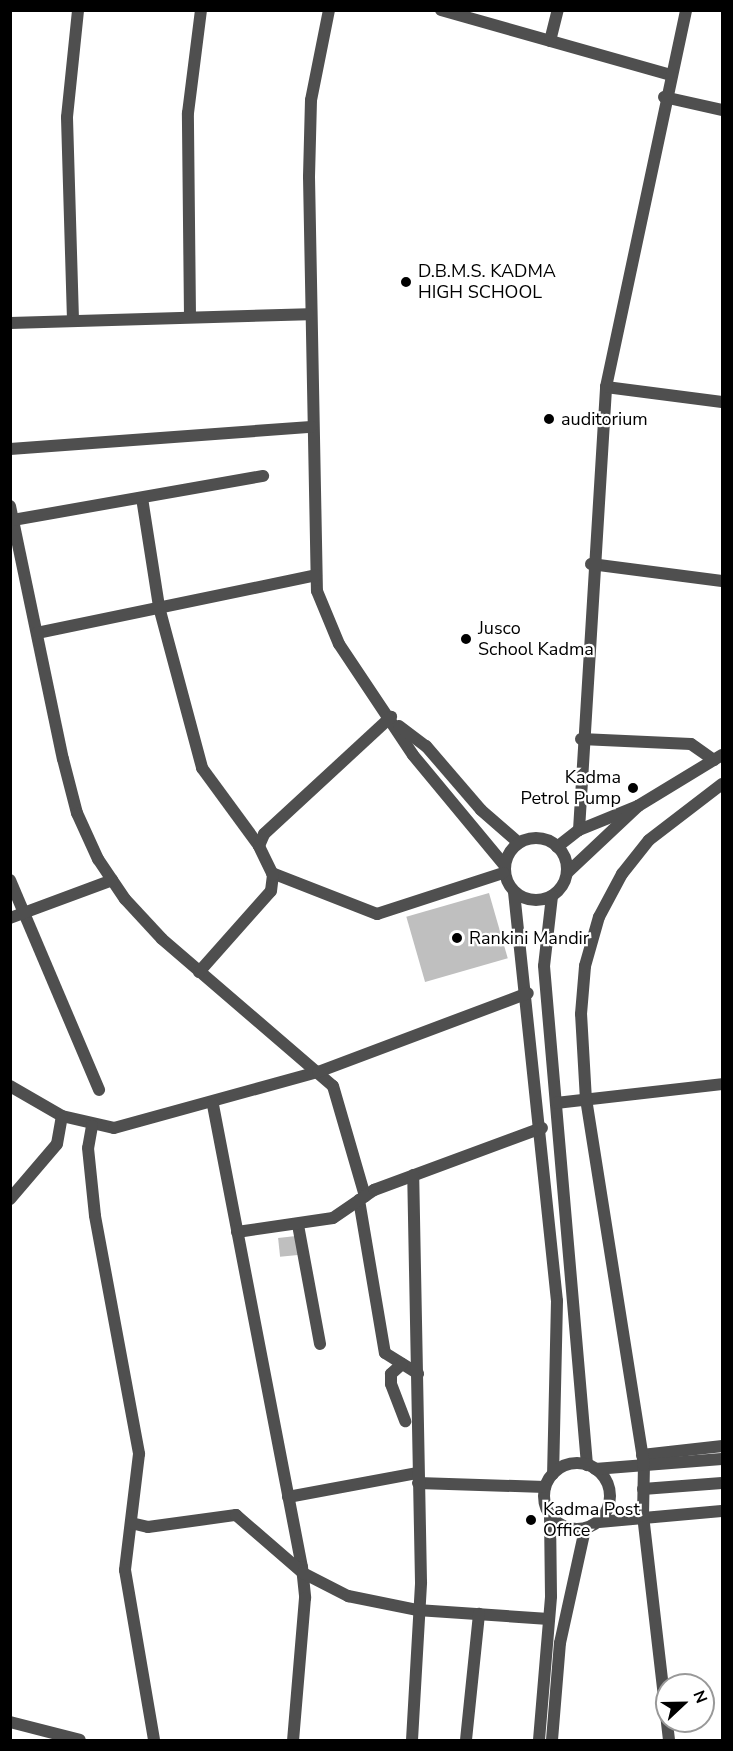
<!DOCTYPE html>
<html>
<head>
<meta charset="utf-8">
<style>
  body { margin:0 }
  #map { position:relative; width:733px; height:1751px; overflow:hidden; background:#fff; font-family:"Nunito Sans",sans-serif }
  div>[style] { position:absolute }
  .building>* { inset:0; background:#bfbfbf; transform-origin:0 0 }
  .street>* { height:12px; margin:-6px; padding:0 6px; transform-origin:6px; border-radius:6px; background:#4f4f4f }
  .street>.ring { margin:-6px; padding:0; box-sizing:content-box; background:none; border:12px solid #4f4f4f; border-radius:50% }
  .dots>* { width:16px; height:16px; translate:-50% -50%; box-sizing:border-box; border:3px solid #fff; border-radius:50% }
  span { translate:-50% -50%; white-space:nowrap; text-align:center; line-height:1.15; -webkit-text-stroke:4.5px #fff; paint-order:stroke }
  .poi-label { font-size:18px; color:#000 }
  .left { translate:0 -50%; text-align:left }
  .right { translate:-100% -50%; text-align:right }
  .frame { position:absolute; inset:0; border:12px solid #000; pointer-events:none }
  .north { position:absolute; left:655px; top:1673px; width:60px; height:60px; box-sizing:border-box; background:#fff; border:2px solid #999; border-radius:50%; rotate:68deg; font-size:16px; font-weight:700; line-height:24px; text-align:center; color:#000 }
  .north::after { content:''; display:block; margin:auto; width:21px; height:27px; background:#000; clip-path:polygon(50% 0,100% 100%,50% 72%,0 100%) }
</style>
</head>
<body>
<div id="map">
  <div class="building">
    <div style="left:489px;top:893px;width:68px;height:86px;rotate:74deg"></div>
    <div style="left:296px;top:1236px;width:19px;height:18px;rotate:84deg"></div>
  </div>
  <div class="street">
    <div style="left:329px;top:10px;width:92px;rotate:101.3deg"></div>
    <div style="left:311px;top:100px;width:77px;rotate:91.5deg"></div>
    <div style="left:309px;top:177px;width:414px;rotate:88.9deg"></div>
    <div style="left:317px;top:591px;width:57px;rotate:67.5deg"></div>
    <div style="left:339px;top:644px;width:133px;rotate:56.3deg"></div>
    <div style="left:413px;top:755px;width:144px;rotate:50.3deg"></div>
    <div style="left:441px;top:10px;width:238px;rotate:15.8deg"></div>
    <div style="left:550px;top:41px;width:32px;rotate:-76deg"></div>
    <div style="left:664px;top:97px;width:59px;rotate:12.6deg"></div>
    <div style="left:190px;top:317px;width:204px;rotate:-90.6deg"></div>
    <div style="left:188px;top:113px;width:104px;rotate:-82.8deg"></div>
    <div style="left:73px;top:320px;width:203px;rotate:-91.7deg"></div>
    <div style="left:67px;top:117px;width:108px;rotate:-84.1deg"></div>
    <div style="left:10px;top:323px;width:298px;rotate:-1.7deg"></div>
    <div style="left:606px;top:387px;width:117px;rotate:7.4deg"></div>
    <div style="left:10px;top:449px;width:302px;rotate:-4.2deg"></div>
    <div style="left:142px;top:498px;width:110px;rotate:81.1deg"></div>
    <div style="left:159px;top:607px;width:167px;rotate:75deg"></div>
    <div style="left:202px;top:768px;width:97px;rotate:53.8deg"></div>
    <div style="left:10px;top:506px;width:258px;rotate:78.2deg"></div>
    <div style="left:63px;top:759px;width:56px;rotate:75.5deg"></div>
    <div style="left:77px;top:813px;width:51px;rotate:65.5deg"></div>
    <div style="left:98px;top:859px;width:48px;rotate:56deg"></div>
    <div style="left:125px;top:899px;width:54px;rotate:47.2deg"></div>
    <div style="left:162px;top:939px;width:225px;rotate:40.7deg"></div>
    <div style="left:333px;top:1086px;width:115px;rotate:73.8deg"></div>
    <div style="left:13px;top:520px;width:254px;rotate:-10deg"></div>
    <div style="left:591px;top:564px;width:132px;rotate:7.4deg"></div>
    <div style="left:37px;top:633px;width:285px;rotate:-11.7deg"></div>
    <div style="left:399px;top:726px;width:34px;rotate:37deg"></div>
    <div style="left:426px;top:746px;width:84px;rotate:49.3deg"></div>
    <div style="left:481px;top:810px;width:50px;rotate:41deg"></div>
    <div style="left:581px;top:739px;width:110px;rotate:2.6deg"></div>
    <div style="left:691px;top:744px;width:28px;rotate:35deg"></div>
    <div style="left:579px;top:830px;width:444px;rotate:-86.5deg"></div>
    <div style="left:606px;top:387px;width:385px;rotate:-78deg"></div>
    <div class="ring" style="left:505px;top:838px;width:50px;height:50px"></div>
    <div style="left:557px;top:847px;width:28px;rotate:-38deg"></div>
    <div style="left:579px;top:830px;width:64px;rotate:-22.1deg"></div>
    <div style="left:638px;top:806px;width:98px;rotate:-31.3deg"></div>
    <div style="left:272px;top:873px;width:113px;rotate:21.3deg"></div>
    <div style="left:377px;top:914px;width:133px;rotate:-18deg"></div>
    <div style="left:567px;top:873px;width:98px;rotate:-43.3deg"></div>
    <div style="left:10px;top:880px;width:228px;rotate:67deg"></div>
    <div style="left:514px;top:892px;width:411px;rotate:84deg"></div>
    <div style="left:557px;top:1301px;width:173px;rotate:91.3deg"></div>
    <div style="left:552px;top:896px;width:70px;rotate:96.5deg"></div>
    <div style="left:544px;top:966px;width:501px;rotate:85.07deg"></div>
    <div style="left:10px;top:918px;width:109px;rotate:-20.4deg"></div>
    <div style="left:199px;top:972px;width:108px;rotate:-48.4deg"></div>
    <div style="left:271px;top:891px;width:16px;rotate:-83deg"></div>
    <div style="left:273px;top:875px;width:32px;rotate:-116deg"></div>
    <div style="left:259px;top:846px;width:13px;rotate:-67deg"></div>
    <div style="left:264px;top:834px;width:173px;rotate:-42.7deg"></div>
    <div style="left:10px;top:1086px;width:60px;rotate:30deg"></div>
    <div style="left:62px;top:1116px;width:53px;rotate:13deg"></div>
    <div style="left:114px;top:1128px;width:212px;rotate:-15.4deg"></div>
    <div style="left:318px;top:1072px;width:224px;rotate:-20.6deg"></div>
    <div style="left:556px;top:1103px;width:167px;rotate:-6.5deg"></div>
    <div style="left:213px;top:1105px;width:470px;rotate:79.1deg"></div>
    <div style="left:302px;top:1567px;width:31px;rotate:84deg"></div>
    <div style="left:305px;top:1598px;width:143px;rotate:94.8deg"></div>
    <div style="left:92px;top:1126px;width:22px;rotate:100deg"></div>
    <div style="left:88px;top:1148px;width:68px;rotate:84.1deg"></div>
    <div style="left:95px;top:1216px;width:242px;rotate:79.5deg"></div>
    <div style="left:139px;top:1454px;width:117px;rotate:96.9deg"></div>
    <div style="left:125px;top:1570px;width:172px;rotate:80.3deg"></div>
    <div style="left:10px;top:1199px;width:72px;rotate:-49.5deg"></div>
    <div style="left:57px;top:1144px;width:28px;rotate:-80deg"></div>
    <div style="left:359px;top:1200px;width:155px;rotate:80.4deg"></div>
    <div style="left:385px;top:1353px;width:39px;rotate:32deg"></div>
    <div style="left:298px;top:1225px;width:121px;rotate:79.5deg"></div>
    <div style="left:237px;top:1232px;width:97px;rotate:-8.3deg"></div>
    <div style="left:333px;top:1218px;width:50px;rotate:-34.3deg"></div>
    <div style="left:374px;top:1190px;width:179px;rotate:-20.3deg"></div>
    <div style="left:402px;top:1364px;width:15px;rotate:138deg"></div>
    <div style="left:391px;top:1374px;width:10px;rotate:90deg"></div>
    <div style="left:391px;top:1384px;width:40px;rotate:69deg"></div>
    <div style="left:642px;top:1455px;width:81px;rotate:-6.4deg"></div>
    <div class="ring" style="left:544px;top:1463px;width:54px;height:54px"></div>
    <div style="left:595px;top:1469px;width:127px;rotate:-4.5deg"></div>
    <div style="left:418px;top:1483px;width:127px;rotate:1.8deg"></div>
    <div style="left:643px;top:1489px;width:79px;rotate:-4.3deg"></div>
    <div style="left:288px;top:1497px;width:132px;rotate:-10.5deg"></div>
    <div style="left:599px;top:1522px;width:123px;rotate:-5.1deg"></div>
    <div style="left:131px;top:1523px;width:17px;rotate:13deg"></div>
    <div style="left:148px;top:1527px;width:89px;rotate:-7.8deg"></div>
    <div style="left:236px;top:1515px;width:89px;rotate:40.9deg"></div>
    <div style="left:303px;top:1573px;width:51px;rotate:27.1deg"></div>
    <div style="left:348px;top:1596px;width:70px;rotate:11.5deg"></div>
    <div style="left:417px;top:1610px;width:132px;rotate:3.9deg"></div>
    <div style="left:10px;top:1722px;width:72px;rotate:14.4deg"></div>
    <div style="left:412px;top:1740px;width:158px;rotate:-86.7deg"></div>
    <div style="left:421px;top:1582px;width:407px;rotate:-91.1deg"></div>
    <div style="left:466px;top:1740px;width:127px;rotate:-84.1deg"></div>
    <div style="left:539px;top:1740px;width:144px;rotate:-85.2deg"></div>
    <div style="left:551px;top:1596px;width:80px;rotate:-90.7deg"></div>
    <div style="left:552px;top:1740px;width:97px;rotate:-85.3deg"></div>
    <div style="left:560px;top:1643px;width:117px;rotate:-77.6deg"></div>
    <div style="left:669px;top:1740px;width:226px;rotate:-96.6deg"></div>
    <div style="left:643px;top:1516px;width:51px;rotate:-88.9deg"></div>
    <div style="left:644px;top:1465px;width:370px;rotate:-99deg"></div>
    <div style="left:586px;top:1100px;width:86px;rotate:-93.3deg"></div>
    <div style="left:581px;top:1014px;width:48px;rotate:-85.2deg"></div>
    <div style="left:585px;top:966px;width:51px;rotate:-74.1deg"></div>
    <div style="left:599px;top:917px;width:49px;rotate:-61.9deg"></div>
    <div style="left:622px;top:874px;width:43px;rotate:-51.5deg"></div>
    <div style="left:649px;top:840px;width:92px;rotate:-37.5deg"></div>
  </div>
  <div class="dots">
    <div style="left:406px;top:282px;background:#000"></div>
    <div style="left:549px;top:419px;background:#000"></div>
    <div style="left:466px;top:639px;background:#000"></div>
    <div style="left:633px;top:788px;background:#000"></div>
    <div style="left:457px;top:938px;background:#000"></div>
    <div style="left:531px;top:1520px;background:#000"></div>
  </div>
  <div class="poi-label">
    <span class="left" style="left:418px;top:282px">D.B.M.S. KADMA<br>HIGH SCHOOL</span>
    <span class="left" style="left:561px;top:419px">auditorium</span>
    <span class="left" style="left:478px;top:639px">Jusco<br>School Kadma</span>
    <span class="right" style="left:621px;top:788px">Kadma<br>Petrol Pump</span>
    <span class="left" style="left:469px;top:938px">Rankini Mandir</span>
    <span class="left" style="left:543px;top:1520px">Kadma Post<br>Office</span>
  </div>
  <div class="frame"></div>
  <div class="north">N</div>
</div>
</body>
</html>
